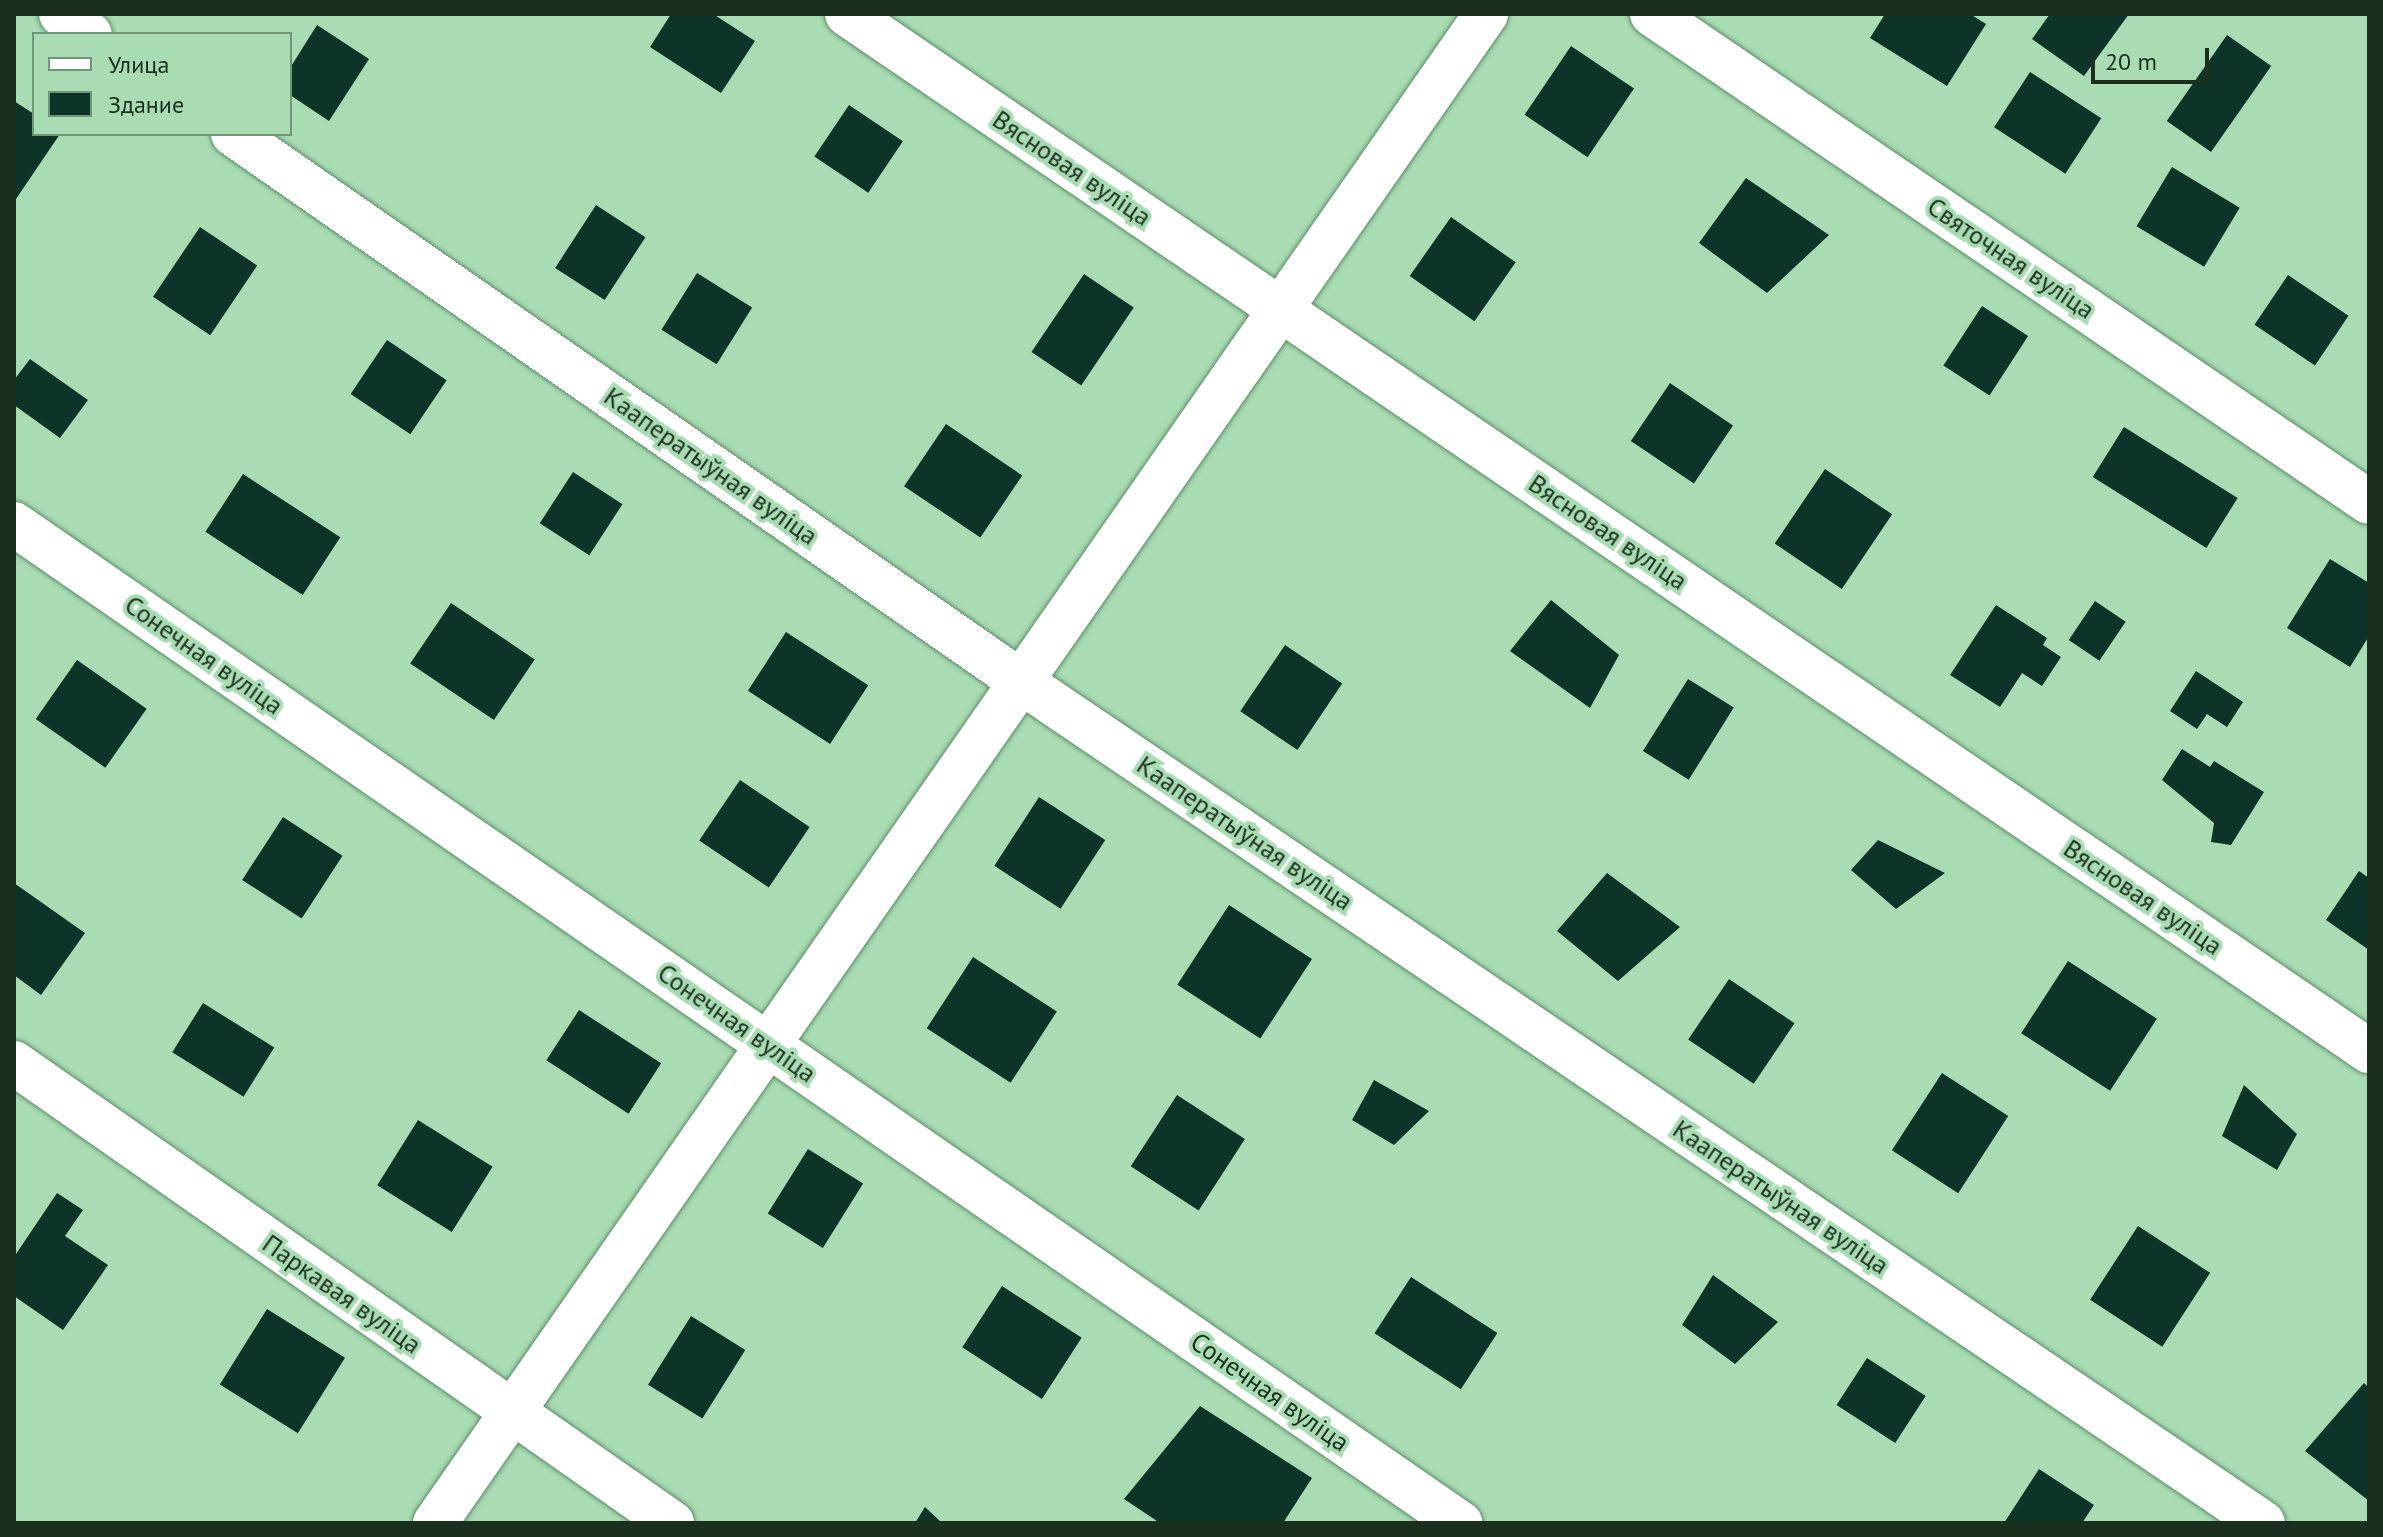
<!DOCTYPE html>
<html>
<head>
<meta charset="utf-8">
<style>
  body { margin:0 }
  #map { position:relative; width:2383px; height:1537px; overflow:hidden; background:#a9dcb3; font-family:"PT Sans",sans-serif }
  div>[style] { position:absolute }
  .building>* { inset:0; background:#0e3328; transform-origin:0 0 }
  .roads { filter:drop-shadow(0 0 2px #5d8d67) drop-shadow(0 0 2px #5d8d67) }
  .street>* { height:44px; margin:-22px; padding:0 22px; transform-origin:22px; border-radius:22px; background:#fff }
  span { translate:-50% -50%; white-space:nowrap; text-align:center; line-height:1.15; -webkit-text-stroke:8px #a9dcb3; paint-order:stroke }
  .street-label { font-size:26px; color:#1b2f1f }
  .frame { position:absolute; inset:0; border:16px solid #1b2f1f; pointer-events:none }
  .legend { position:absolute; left:32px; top:32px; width:260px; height:104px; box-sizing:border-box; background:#a9dcb3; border:2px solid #709778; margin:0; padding:10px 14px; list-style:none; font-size:24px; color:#1b2f1f }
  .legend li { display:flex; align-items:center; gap:16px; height:40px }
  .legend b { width:40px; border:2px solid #709778 }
  .scale { position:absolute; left:2091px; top:48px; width:118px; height:36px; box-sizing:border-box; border:4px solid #1b2f1f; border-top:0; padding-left:10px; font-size:24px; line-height:28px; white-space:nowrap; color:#1b2f1f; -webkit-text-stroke:6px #a9dcb3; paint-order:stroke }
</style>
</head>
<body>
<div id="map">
  <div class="building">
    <div style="clip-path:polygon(671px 14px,713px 14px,755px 41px,721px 93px,650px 47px)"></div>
    <div style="clip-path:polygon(1885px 14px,1970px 14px,1986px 24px,1947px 86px,1870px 38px)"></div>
    <div style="clip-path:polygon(2050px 14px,2129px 14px,2084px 76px,2032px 39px)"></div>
    <div style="clip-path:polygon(317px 25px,369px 59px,329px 121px,290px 95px,290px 68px)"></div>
    <div style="left:2227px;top:35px;width:54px;height:105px;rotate:35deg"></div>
    <div style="left:1571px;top:46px;width:76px;height:83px;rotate:34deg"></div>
    <div style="left:2030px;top:72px;width:85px;height:66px;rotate:33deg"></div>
    <div style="clip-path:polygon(14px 101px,34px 114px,34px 134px,60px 134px,16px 199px)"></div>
    <div style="left:849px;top:105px;width:65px;height:62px;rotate:34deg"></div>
    <div style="left:2172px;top:167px;width:79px;height:69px;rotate:31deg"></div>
    <div style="clip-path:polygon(1746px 178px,1829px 235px,1767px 293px,1699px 243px)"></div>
    <div style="left:596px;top:205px;width:59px;height:75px;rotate:33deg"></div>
    <div style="left:1451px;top:217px;width:79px;height:72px;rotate:35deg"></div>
    <div style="left:200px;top:227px;width:69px;height:84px;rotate:34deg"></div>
    <div style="left:697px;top:273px;width:65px;height:67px;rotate:32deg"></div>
    <div style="left:1084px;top:274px;width:60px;height:94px;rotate:34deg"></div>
    <div style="left:2288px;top:275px;width:73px;height:60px;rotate:34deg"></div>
    <div style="left:1982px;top:306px;width:55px;height:71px;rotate:33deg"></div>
    <div style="left:387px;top:340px;width:72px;height:65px;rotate:34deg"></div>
    <div style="clip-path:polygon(30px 359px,88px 400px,60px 438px,14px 405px,14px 380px)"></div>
    <div style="left:1670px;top:383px;width:76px;height:70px;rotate:34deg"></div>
    <div style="left:946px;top:424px;width:92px;height:75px;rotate:34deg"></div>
    <div style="left:2124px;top:427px;width:134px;height:59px;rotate:32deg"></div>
    <div style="left:1825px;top:469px;width:81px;height:90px;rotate:34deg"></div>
    <div style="left:573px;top:472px;width:59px;height:61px;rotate:33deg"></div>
    <div style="left:243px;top:474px;width:116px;height:69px;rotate:33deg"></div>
    <div style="clip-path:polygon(2330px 559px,2369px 583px,2369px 636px,2350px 667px,2287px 628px)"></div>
    <div style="clip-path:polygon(1551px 600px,1619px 655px,1590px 708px,1510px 651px)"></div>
    <div style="left:2095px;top:601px;width:37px;height:47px;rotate:34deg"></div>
    <div style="left:451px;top:603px;width:101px;height:73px;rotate:34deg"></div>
    <div style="clip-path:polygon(1996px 605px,2047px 638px,2043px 645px,2061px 657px,2042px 686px,2022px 673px,2000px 707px,1950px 675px)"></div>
    <div style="left:786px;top:632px;width:98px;height:70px;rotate:33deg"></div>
    <div style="left:1285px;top:645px;width:69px;height:80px;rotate:34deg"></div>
    <div style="left:77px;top:660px;width:85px;height:72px;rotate:35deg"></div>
    <div style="clip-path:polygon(2196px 671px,2243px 702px,2227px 727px,2207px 714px,2197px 729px,2170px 711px)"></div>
    <div style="left:1688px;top:679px;width:54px;height:85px;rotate:32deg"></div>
    <div style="clip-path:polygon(2182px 749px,2210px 767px,2214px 761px,2264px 792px,2231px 845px,2211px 842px,2214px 823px,2162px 780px)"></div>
    <div style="left:740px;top:780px;width:84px;height:73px;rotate:34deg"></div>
    <div style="left:1039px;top:797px;width:79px;height:82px;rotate:33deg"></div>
    <div style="left:283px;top:817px;width:71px;height:75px;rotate:33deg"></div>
    <div style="clip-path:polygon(1878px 840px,1945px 873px,1896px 909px,1851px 870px)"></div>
    <div style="clip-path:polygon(2359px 871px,2369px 878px,2369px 950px,2326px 920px)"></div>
    <div style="clip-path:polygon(1607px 873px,1680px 927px,1618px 981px,1557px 931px)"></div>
    <div style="clip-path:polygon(14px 883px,85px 933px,41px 995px,14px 975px)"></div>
    <div style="left:1229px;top:905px;width:99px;height:95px;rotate:33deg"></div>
    <div style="left:973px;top:957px;width:100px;height:85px;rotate:33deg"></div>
    <div style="left:2068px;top:961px;width:106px;height:86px;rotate:33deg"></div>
    <div style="left:1729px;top:979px;width:79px;height:73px;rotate:34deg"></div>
    <div style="left:203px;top:1003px;width:84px;height:58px;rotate:32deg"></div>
    <div style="left:579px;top:1010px;width:98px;height:60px;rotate:33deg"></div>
    <div style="left:1942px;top:1073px;width:79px;height:92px;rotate:33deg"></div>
    <div style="clip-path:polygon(1374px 1080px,1429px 1111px,1394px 1145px,1352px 1120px)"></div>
    <div style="clip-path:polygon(2244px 1085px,2297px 1134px,2277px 1170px,2222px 1136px)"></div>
    <div style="left:1177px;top:1095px;width:81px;height:85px;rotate:33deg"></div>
    <div style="left:418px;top:1120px;width:88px;height:77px;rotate:32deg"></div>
    <div style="left:808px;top:1149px;width:65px;height:76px;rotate:32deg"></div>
    <div style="clip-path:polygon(57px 1193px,83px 1210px,65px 1236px,108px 1265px,63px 1330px,14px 1296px,14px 1257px)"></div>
    <div style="left:2138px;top:1226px;width:86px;height:88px;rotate:33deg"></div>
    <div style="clip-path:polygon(1713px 1275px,1778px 1322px,1735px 1364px,1682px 1325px)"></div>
    <div style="left:1411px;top:1277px;width:103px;height:67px;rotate:33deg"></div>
    <div style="left:1002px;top:1286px;width:95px;height:73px;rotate:33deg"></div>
    <div style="left:267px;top:1309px;width:92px;height:89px;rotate:32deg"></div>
    <div style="left:691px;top:1316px;width:64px;height:81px;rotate:32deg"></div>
    <div style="left:1867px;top:1358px;width:70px;height:56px;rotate:33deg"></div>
    <div style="clip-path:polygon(2364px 1383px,2369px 1388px,2369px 1501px,2305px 1451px)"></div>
    <div style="clip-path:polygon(1200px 1406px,1312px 1478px,1283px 1523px,1160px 1523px,1124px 1499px)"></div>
    <div style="clip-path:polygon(2039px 1469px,2094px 1505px,2082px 1523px,2004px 1523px)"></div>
    <div style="clip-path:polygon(925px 1507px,942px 1523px,915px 1523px)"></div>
  </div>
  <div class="roads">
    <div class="street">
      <div style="left:61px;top:14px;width:35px;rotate:35deg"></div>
      <div style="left:847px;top:14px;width:1842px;rotate:34.27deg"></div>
      <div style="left:1652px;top:14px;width:867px;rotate:34.24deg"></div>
      <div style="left:233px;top:134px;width:958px;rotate:34.8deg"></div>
      <div style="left:1020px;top:681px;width:1501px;rotate:34.11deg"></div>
      <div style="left:14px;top:524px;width:1758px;rotate:34.64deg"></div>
      <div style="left:14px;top:1063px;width:803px;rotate:34.96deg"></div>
      <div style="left:435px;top:1523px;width:1839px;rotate:-55.14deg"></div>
    </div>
  </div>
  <div class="street-label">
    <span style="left:1072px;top:168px;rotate:34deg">Вясновая вуліца</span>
    <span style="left:2011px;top:258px;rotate:34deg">Святочная вуліца</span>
    <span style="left:711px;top:466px;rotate:35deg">Кааператыўная вуліца</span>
    <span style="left:1608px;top:532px;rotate:34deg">Вясновая вуліца</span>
    <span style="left:204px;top:655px;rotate:35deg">Сонечная вуліца</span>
    <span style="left:1245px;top:833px;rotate:34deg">Кааператыўная вуліца</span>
    <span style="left:2143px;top:897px;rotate:34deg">Вясновая вуліца</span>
    <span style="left:737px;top:1023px;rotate:35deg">Сонечная вуліца</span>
    <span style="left:1781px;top:1197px;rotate:34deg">Кааператыўная вуліца</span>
    <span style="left:342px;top:1294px;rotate:35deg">Паркавая вуліца</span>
    <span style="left:1270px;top:1392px;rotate:35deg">Сонечная вуліца</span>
  </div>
  <div class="frame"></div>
  <ul class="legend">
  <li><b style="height:10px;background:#fff"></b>Улица</li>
  <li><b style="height:22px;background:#0e3328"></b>Здание</li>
  </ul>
  <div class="scale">20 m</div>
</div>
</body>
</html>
